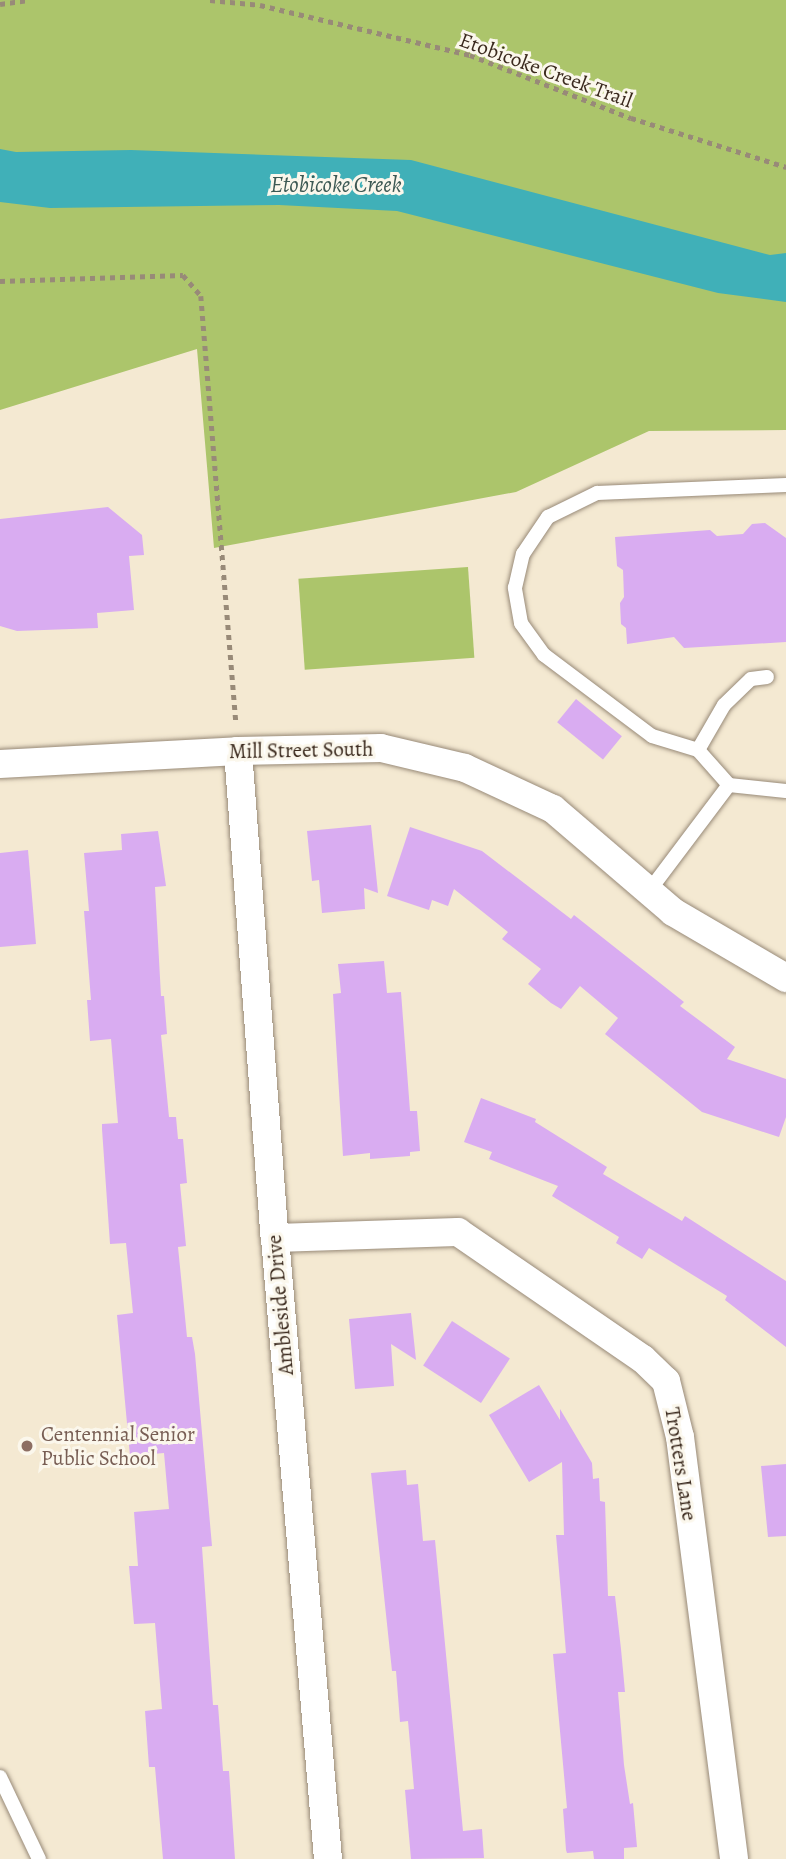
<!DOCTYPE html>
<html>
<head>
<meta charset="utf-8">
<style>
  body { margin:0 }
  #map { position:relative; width:786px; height:1859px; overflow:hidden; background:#f4e9d2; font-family:Alegreya,serif }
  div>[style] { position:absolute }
  .green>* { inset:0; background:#acc56b; transform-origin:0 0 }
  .water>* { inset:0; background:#40b0b8 }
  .building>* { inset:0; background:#d9acf1; transform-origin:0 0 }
  .path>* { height:4.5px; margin-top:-2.25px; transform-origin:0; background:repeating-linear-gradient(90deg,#988a78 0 5px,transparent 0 10px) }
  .roads { filter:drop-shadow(0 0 2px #988a78) drop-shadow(0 0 2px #988a78) }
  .lane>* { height:14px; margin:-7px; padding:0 7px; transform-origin:7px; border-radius:7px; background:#fff }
  .street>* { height:28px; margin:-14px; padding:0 14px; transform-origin:14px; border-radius:14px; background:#fff }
  .dots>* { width:19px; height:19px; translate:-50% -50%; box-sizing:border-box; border:4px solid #fbf7ec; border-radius:50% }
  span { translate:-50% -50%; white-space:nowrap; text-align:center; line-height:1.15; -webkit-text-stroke:6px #fbf7ec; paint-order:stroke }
  .street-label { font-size:21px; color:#3b2a1e }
  .education-label { font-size:21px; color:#785e54 }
  .left { translate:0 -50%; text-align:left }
  .water-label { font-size:23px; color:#3d5954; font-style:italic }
</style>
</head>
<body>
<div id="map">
  <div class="green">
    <div style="clip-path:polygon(0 0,786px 0,786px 430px,649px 431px,516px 492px,214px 548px,197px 349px,0 410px)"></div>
    <div style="left:468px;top:567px;width:91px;height:170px;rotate:86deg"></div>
  </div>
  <div class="water">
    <div style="clip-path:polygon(0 149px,16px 152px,131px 150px,411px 160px,770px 255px,786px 253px,786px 302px,718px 293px,397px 211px,279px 205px,50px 208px,0 202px)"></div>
  </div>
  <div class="building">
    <div style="clip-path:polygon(108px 507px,142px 535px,144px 555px,129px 556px,134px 610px,97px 613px,98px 628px,17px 631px,0 626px,0 519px)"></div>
    <div style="clip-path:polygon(765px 523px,786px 538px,786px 642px,684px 648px,674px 637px,627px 644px,626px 628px,621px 624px,620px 603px,624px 597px,623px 570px,617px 566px,615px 537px,710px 530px,717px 536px,743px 534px,752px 524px)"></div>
    <div style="left:576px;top:699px;width:59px;height:30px;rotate:39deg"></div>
    <div style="clip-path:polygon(371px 825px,378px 893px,364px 888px,365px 909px,322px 913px,319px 880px,312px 881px,307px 831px)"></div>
    <div style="clip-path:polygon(410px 827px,482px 851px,571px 919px,574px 915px,684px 1002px,680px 1006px,735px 1047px,727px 1059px,786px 1079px,786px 1117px,779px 1137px,702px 1112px,605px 1034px,618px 1018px,580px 986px,561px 1009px,551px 1003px,528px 984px,541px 969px,502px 939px,508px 932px,454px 889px,448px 906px,432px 900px,429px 910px,387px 896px)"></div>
    <div style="clip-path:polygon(158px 831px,166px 886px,155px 887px,161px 996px,164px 996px,167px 1034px,161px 1035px,169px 1117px,176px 1117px,178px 1139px,183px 1139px,187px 1183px,180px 1184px,186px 1246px,178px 1247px,187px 1337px,192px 1337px,195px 1354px,212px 1546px,202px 1547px,213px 1705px,218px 1705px,223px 1771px,229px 1771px,235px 1859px,163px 1859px,155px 1767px,149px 1767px,145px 1711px,162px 1709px,155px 1623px,134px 1624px,129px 1566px,138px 1566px,134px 1512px,169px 1509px,164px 1453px,130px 1456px,117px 1315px,133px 1313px,126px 1243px,110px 1244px,102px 1129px,102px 1124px,118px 1123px,111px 1039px,90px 1041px,87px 1000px,91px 1000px,84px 911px,89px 911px,84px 853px,122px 850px,121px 834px)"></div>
    <div style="clip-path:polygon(28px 850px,36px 944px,0 947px,0 853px)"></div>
    <div style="clip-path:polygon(384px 961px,387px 993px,401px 992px,410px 1111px,417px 1111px,420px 1151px,410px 1152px,410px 1156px,370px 1159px,370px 1153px,343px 1156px,333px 994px,341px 993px,338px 964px)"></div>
    <div style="clip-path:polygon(481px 1098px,536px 1119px,535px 1122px,607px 1167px,603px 1174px,682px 1221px,685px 1216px,786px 1281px,786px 1347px,725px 1300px,727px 1296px,649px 1248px,642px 1259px,616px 1243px,619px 1237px,552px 1196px,558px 1186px,489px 1159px,492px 1152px,464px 1142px)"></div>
    <div style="clip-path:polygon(411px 1313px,416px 1360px,391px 1344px,394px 1386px,355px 1389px,349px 1319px)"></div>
    <div style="left:452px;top:1321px;width:69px;height:53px;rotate:33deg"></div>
    <div style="clip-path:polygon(539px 1385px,560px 1420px,560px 1409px,592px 1463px,593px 1479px,599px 1478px,600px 1501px,605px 1502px,608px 1596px,615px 1596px,621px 1649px,625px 1692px,618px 1692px,624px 1765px,630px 1804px,633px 1803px,637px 1847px,624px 1848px,624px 1859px,594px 1859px,593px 1851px,567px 1853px,566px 1850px,563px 1809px,567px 1808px,553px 1654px,566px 1653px,556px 1535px,564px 1535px,562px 1462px,529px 1482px,489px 1415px)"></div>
    <div style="clip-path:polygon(786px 1464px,786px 1536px,768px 1537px,761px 1466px)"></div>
    <div style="clip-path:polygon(406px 1470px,407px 1485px,418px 1484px,423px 1541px,435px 1540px,463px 1831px,482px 1829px,484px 1858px,411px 1859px,405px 1790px,414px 1789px,408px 1721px,400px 1722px,396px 1671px,392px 1671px,371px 1473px)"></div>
  </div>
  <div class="path">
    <div style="left:210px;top:0;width:50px;rotate:5.7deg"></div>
    <div style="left:260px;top:5px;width:216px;rotate:13.4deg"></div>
    <div style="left:470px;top:55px;width:173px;rotate:21.4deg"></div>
    <div style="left:631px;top:118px;width:163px;rotate:17.5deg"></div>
    <div style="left:0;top:4px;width:27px;rotate:-8deg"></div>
    <div style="left:0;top:281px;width:183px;rotate:-1.9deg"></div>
    <div style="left:183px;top:275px;width:28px;rotate:49deg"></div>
    <div style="left:201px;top:296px;width:428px;rotate:85.3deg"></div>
  </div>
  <div class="roads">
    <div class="lane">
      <div style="left:698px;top:750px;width:52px;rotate:-60deg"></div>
      <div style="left:724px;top:705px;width:37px;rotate:-44deg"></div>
      <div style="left:751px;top:679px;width:16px;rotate:-7deg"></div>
      <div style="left:729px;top:785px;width:47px;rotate:-131.5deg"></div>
      <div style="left:698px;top:750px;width:48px;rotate:-163.1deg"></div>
      <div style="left:652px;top:736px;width:135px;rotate:-143.1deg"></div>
      <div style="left:544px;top:655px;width:39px;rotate:-126deg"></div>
      <div style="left:521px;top:623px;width:36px;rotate:-100deg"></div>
      <div style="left:515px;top:588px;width:35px;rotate:-77deg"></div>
      <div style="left:523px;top:554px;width:45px;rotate:-56deg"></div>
      <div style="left:548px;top:517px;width:55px;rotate:-26.1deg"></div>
      <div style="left:597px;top:493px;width:189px;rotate:-2.4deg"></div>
      <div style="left:649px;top:891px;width:133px;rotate:-53deg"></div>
      <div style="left:729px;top:785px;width:57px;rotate:6deg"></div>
      <div style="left:0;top:1777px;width:91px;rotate:64.6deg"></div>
    </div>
    <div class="street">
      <div style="left:238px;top:751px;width:488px;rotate:85.7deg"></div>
      <div style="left:275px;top:1238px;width:623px;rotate:85.12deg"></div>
      <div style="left:0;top:764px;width:238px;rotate:-3.1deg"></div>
      <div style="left:238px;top:751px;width:143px;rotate:-1.2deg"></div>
      <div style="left:381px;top:748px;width:86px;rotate:13.4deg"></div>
      <div style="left:465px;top:768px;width:97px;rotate:25deg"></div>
      <div style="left:553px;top:809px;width:158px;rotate:40.6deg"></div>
      <div style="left:673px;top:912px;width:131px;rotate:30.3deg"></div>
      <div style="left:275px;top:1238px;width:183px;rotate:-1.9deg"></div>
      <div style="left:458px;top:1232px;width:224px;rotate:34.5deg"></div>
      <div style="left:643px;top:1359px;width:32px;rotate:44deg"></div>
      <div style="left:666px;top:1381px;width:58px;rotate:76deg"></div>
      <div style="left:680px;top:1437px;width:425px;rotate:82.7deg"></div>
    </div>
  </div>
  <div class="dots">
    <div style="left:27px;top:1446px;background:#8d6e63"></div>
  </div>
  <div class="street-label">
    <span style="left:546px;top:70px;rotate:20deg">Etobicoke Creek Trail</span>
    <span style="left:301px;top:750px;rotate:-1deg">Mill Street South</span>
    <span style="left:280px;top:1305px;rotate:-95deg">Ambleside Drive</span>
    <span style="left:681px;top:1464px;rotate:81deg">Trotters Lane</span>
  </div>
  <div class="education-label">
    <span class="left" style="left:41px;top:1446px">Centennial Senior<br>Public School</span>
  </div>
  <div class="water-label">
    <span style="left:336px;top:185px">Etobicoke Creek</span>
  </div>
</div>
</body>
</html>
